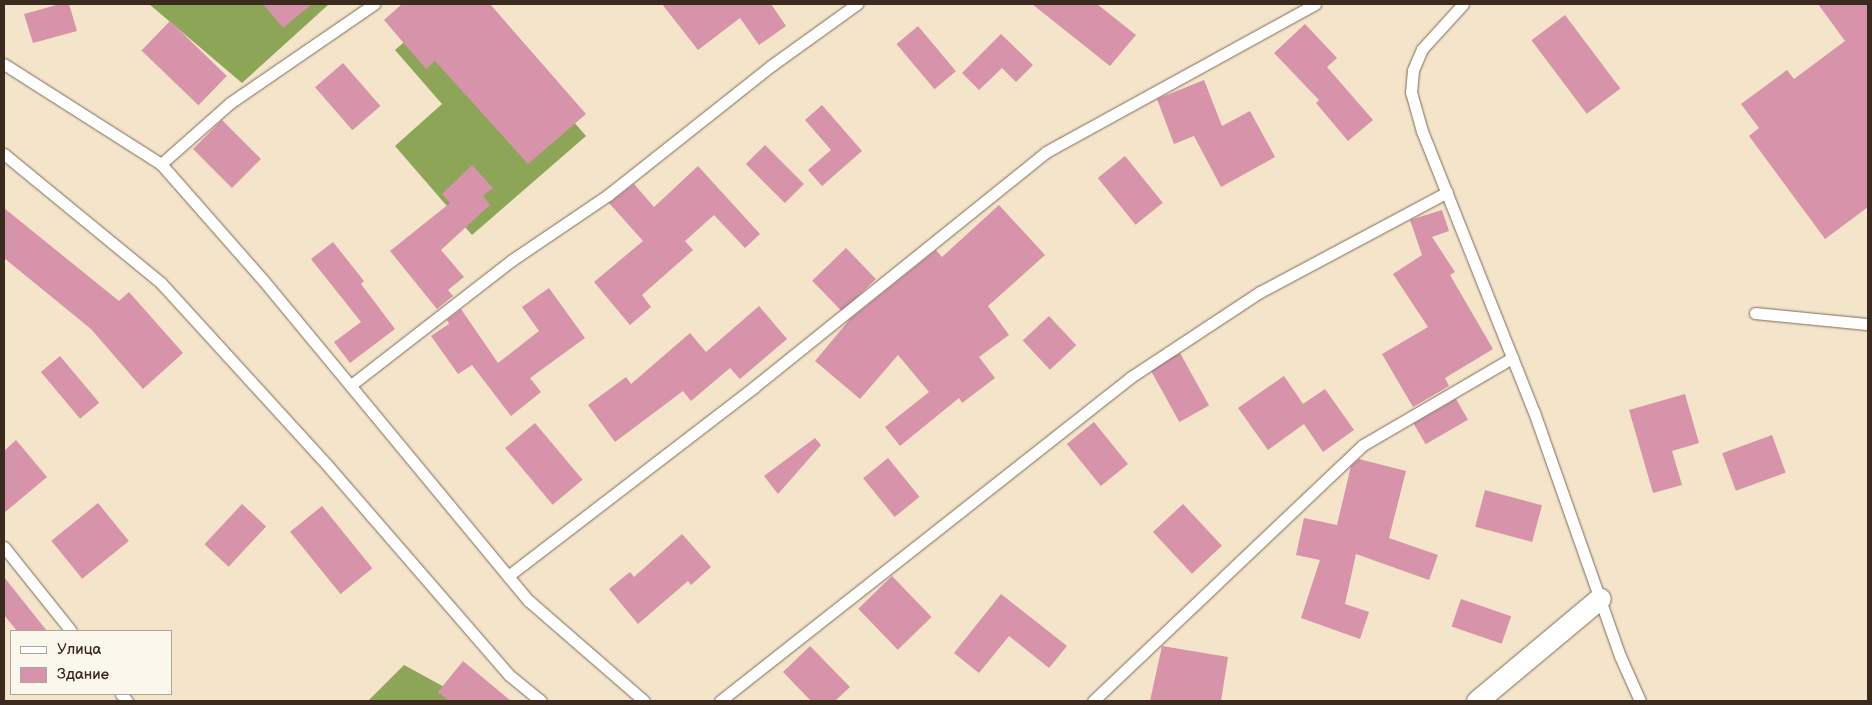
<!DOCTYPE html>
<html>
<head>
<meta charset="utf-8">
<style>
  body { margin:0 }
  #map { position:relative; width:1872px; height:705px; overflow:hidden; background:#f4e4c9; font-family:"Balsamiq Sans",sans-serif }
  div>[style] { position:absolute }
  .forest>* { inset:0; background:#8ca556 }
  .building>* { inset:0; background:#d793a9; transform-origin:0 0 }
  .roads { filter:drop-shadow(0 0 1px #7c6b5a) drop-shadow(0 0 1px #7c6b5a) }
  .lane>* { height:11px; margin:-5.5px; padding:0 5.5px; transform-origin:5.5px; border-radius:5.5px; background:#fff }
  .street>* { height:21px; margin:-10.5px; padding:0 10.5px; transform-origin:10.5px; border-radius:10.5px; background:#fff }
  span { translate:-50% -50%; white-space:nowrap; text-align:center; line-height:1.15; -webkit-text-stroke:5px #fbf7ec; paint-order:stroke }
  .frame { position:absolute; inset:0; border:5px solid #3b2a1e; pointer-events:none }
  .legend { position:absolute; left:10px; top:630px; width:162px; height:65px; box-sizing:border-box; background:#fbf7ec; border:1px solid #aea59a; margin:0; padding:6px 9px; list-style:none; font-size:15px; color:#3b2a1e }
  .legend li { display:flex; align-items:center; gap:10px; height:25px }
  .legend b { width:25px; border:1px solid #aea59a }
</style>
</head>
<body>
<div id="map">
  <div class="forest">
    <div style="clip-path:polygon(149px 4px,328px 4px,328px 5px,242px 83px)"></div>
    <div style="clip-path:polygon(448px 4px,471px 4px,586px 136px,472px 235px,395px 146px,442px 104px,395px 50px)"></div>
    <div style="clip-path:polygon(404px 665px,459px 695px,466px 701px,368px 701px)"></div>
  </div>
  <div class="building">
    <div style="clip-path:polygon(60px 4px,69px 4px,77px 31px,33px 43px,24px 14px)"></div>
    <div style="clip-path:polygon(263px 4px,312px 4px,283px 28px)"></div>
    <div style="clip-path:polygon(402px 4px,490px 4px,586px 114px,528px 164px,435px 61px,426px 69px,384px 20px)"></div>
    <div style="clip-path:polygon(662px 4px,771px 4px,786px 26px,759px 45px,740px 18px,698px 50px)"></div>
    <div style="clip-path:polygon(1032px 4px,1097px 4px,1136px 35px,1110px 66px)"></div>
    <div style="clip-path:polygon(1818px 4px,1868px 4px,1868px 207px,1825px 239px,1749px 136px,1759px 128px,1741px 104px,1787px 70px,1794px 79px,1845px 41px)"></div>
    <div style="left:1565px;top:15px;width:92px;height:42px;rotate:53deg"></div>
    <div style="left:170px;top:21px;width:79px;height:41px;rotate:44deg"></div>
    <div style="clip-path:polygon(1305px 24px,1337px 58px,1327px 67px,1373px 120px,1348px 141px,1316px 103px,1319px 100px,1274px 53px)"></div>
    <div style="left:918px;top:26px;width:59px;height:28px;rotate:50deg"></div>
    <div style="clip-path:polygon(1001px 34px,1033px 65px,1016px 82px,1002px 68px,979px 90px,962px 73px)"></div>
    <div style="left:343px;top:63px;width:57px;height:37px;rotate:49deg"></div>
    <div style="clip-path:polygon(1204px 80px,1222px 126px,1250px 111px,1275px 157px,1221px 187px,1194px 136px,1174px 144px,1157px 99px)"></div>
    <div style="clip-path:polygon(822px 105px,862px 151px,822px 186px,808px 170px,831px 150px,805px 120px)"></div>
    <div style="left:222px;top:120px;width:55px;height:41px;rotate:45deg"></div>
    <div style="left:765px;top:145px;width:55px;height:27px;rotate:45deg"></div>
    <div style="left:1125px;top:156px;width:60px;height:35px;rotate:51deg"></div>
    <div style="clip-path:polygon(472px 165px,493px 188px,483px 196px,490px 205px,441px 250px,464px 277px,448px 290px,453px 296px,437px 309px,390px 251px,450px 203px,442px 194px)"></div>
    <div style="clip-path:polygon(698px 166px,760px 234px,745px 248px,714px 215px,685px 241px,693px 250px,642px 295px,651px 307px,630px 325px,594px 282px,643px 241px,609px 203px,634px 184px,654px 207px)"></div>
    <div style="clip-path:polygon(999px 205px,1045px 255px,988px 306px,1009px 335px,979px 357px,995px 378px,962px 403px,959px 398px,900px 446px,885px 427px,929px 392px,898px 355px,860px 399px,815px 361px,850px 319px,936px 250px,942px 257px)"></div>
    <div style="clip-path:polygon(4px 208px,119px 301px,129px 292px,183px 353px,143px 389px,91px 329px,4px 258px)"></div>
    <div style="clip-path:polygon(1442px 210px,1449px 231px,1432px 237px,1455px 272px,1450px 275px,1493px 349px,1445px 378px,1449px 386px,1413px 407px,1382px 354px,1428px 327px,1393px 274px,1422px 255px,1410px 220px)"></div>
    <div style="clip-path:polygon(333px 242px,364px 281px,361px 284px,395px 329px,350px 363px,334px 342px,361px 322px,311px 259px)"></div>
    <div style="left:846px;top:248px;width:43px;height:47px;rotate:46deg"></div>
    <div style="clip-path:polygon(549px 288px,585px 338px,530px 378px,541px 392px,511px 416px,472px 365px,458px 374px,431px 336px,449px 324px,447px 320px,461px 309px,498px 363px,539px 331px,522px 307px)"></div>
    <div style="clip-path:polygon(759px 306px,787px 339px,740px 379px,730px 368px,691px 401px,683px 391px,615px 442px,588px 405px,626px 377px,631px 384px,690px 333px,706px 352px)"></div>
    <div style="left:1049px;top:316px;width:40px;height:36px;rotate:47deg"></div>
    <div style="left:1180px;top:353px;width:60px;height:34px;rotate:61deg"></div>
    <div style="left:60px;top:356px;width:61px;height:25px;rotate:50deg"></div>
    <div style="clip-path:polygon(1284px 376px,1303px 404px,1325px 389px,1354px 430px,1323px 452px,1304px 424px,1268px 450px,1238px 408px)"></div>
    <div style="clip-path:polygon(1685px 394px,1699px 443px,1672px 451px,1682px 485px,1653px 493px,1629px 410px)"></div>
    <div style="left:1456px;top:399px;width:24px;height:49px;rotate:60deg"></div>
    <div style="left:1094px;top:422px;width:54px;height:35px;rotate:51deg"></div>
    <div style="left:535px;top:423px;width:74px;height:39px;rotate:50deg"></div>
    <div style="left:1772px;top:435px;width:40px;height:53px;rotate:70deg"></div>
    <div style="clip-path:polygon(815px 438px,821px 445px,778px 494px,764px 476px)"></div>
    <div style="clip-path:polygon(16px 440px,47px 477px,4px 513px,4px 451px)"></div>
    <div style="left:888px;top:458px;width:50px;height:32px;rotate:51deg"></div>
    <div style="clip-path:polygon(1359px 459px,1406px 471px,1389px 538px,1438px 555px,1429px 580px,1356px 554px,1345px 604px,1369px 612px,1360px 639px,1301px 618px,1320px 560px,1296px 555px,1304px 518px,1337px 525px,1351px 466px)"></div>
    <div style="left:1485px;top:490px;width:59px;height:38px;rotate:15deg"></div>
    <div style="left:98px;top:503px;width:49px;height:60px;rotate:51deg"></div>
    <div style="left:242px;top:504px;width:33px;height:55px;rotate:43deg"></div>
    <div style="left:1183px;top:504px;width:57px;height:41px;rotate:47deg"></div>
    <div style="left:322px;top:506px;width:80px;height:41px;rotate:51deg"></div>
    <div style="clip-path:polygon(682px 534px,711px 567px,691px 585px,688px 581px,638px 624px,609px 589px,630px 572px,634px 577px)"></div>
    <div style="left:892px;top:576px;width:57px;height:47px;rotate:46deg"></div>
    <div style="clip-path:polygon(4px 577px,47px 631px,17px 631px,4px 615px)"></div>
    <div style="clip-path:polygon(1001px 594px,1067px 646px,1049px 668px,1009px 636px,979px 673px,954px 653px)"></div>
    <div style="left:1461px;top:599px;width:53px;height:29px;rotate:19deg"></div>
    <div style="clip-path:polygon(810px 646px,850px 687px,835px 701px,811px 701px,783px 672px)"></div>
    <div style="clip-path:polygon(1162px 646px,1228px 657px,1221px 701px,1150px 701px)"></div>
    <div style="clip-path:polygon(463px 661px,511px 701px,449px 701px,438px 692px)"></div>
  </div>
  <div class="roads">
    <div class="lane">
      <div style="left:1463px;top:4px;width:61px;rotate:132.3deg"></div>
      <div style="left:1422px;top:49px;width:23px;rotate:113deg"></div>
      <div style="left:1413px;top:70px;width:22px;rotate:95deg"></div>
      <div style="left:1411px;top:92px;width:41px;rotate:74.2deg"></div>
      <div style="left:1422px;top:131px;width:302px;rotate:68.3deg"></div>
      <div style="left:1534px;top:412px;width:259px;rotate:70.6deg"></div>
      <div style="left:1620px;top:656px;width:49px;rotate:66deg"></div>
      <div style="left:4px;top:64px;width:186px;rotate:32.5deg"></div>
      <div style="left:161px;top:164px;width:154px;rotate:48.7deg"></div>
      <div style="left:263px;top:280px;width:417px;rotate:50.4deg"></div>
      <div style="left:529px;top:601px;width:152px;rotate:41deg"></div>
      <div style="left:4px;top:154px;width:203px;rotate:39.4deg"></div>
      <div style="left:161px;top:283px;width:248px;rotate:47.6deg"></div>
      <div style="left:328px;top:466px;width:276px;rotate:49.1deg"></div>
      <div style="left:509px;top:675px;width:41px;rotate:39.1deg"></div>
      <div style="left:161px;top:164px;width:92px;rotate:-41.5deg"></div>
      <div style="left:230px;top:103px;width:175px;rotate:-34.5deg"></div>
      <div style="left:1755px;top:313px;width:114px;rotate:5.6deg"></div>
      <div style="left:351px;top:385px;width:204px;rotate:-37.8deg"></div>
      <div style="left:512px;top:260px;width:116px;rotate:-34.1deg"></div>
      <div style="left:608px;top:195px;width:209px;rotate:-38.4deg"></div>
      <div style="left:772px;top:65px;width:105px;rotate:-35.7deg"></div>
      <div style="left:4px;top:547px;width:107px;rotate:51.4deg"></div>
      <div style="left:508px;top:576px;width:310px;rotate:-37.5deg"></div>
      <div style="left:754px;top:387px;width:375px;rotate:-38.8deg"></div>
      <div style="left:1046px;top:152px;width:307px;rotate:-28.8deg"></div>
      <div style="left:121px;top:694px;width:9px;rotate:49deg"></div>
      <div style="left:720px;top:701px;width:523px;rotate:-38.25deg"></div>
      <div style="left:1131px;top:377px;width:154px;rotate:-33.4deg"></div>
      <div style="left:1260px;top:292px;width:212px;rotate:-28.1deg"></div>
      <div style="left:1093px;top:701px;width:372px;rotate:-43.5deg"></div>
      <div style="left:1363px;top:445px;width:173px;rotate:-30.3deg"></div>
    </div>
    <div class="street">
      <div style="left:1477px;top:701px;width:160px;rotate:-39.9deg"></div>
    </div>
  </div>
  <div class="frame"></div>
  <ul class="legend">
  <li><b style="height:6px;background:#fff"></b>Улица</li>
  <li><b style="height:14px;background:#d793a9"></b>Здание</li>
  </ul>
</div>
</body>
</html>
